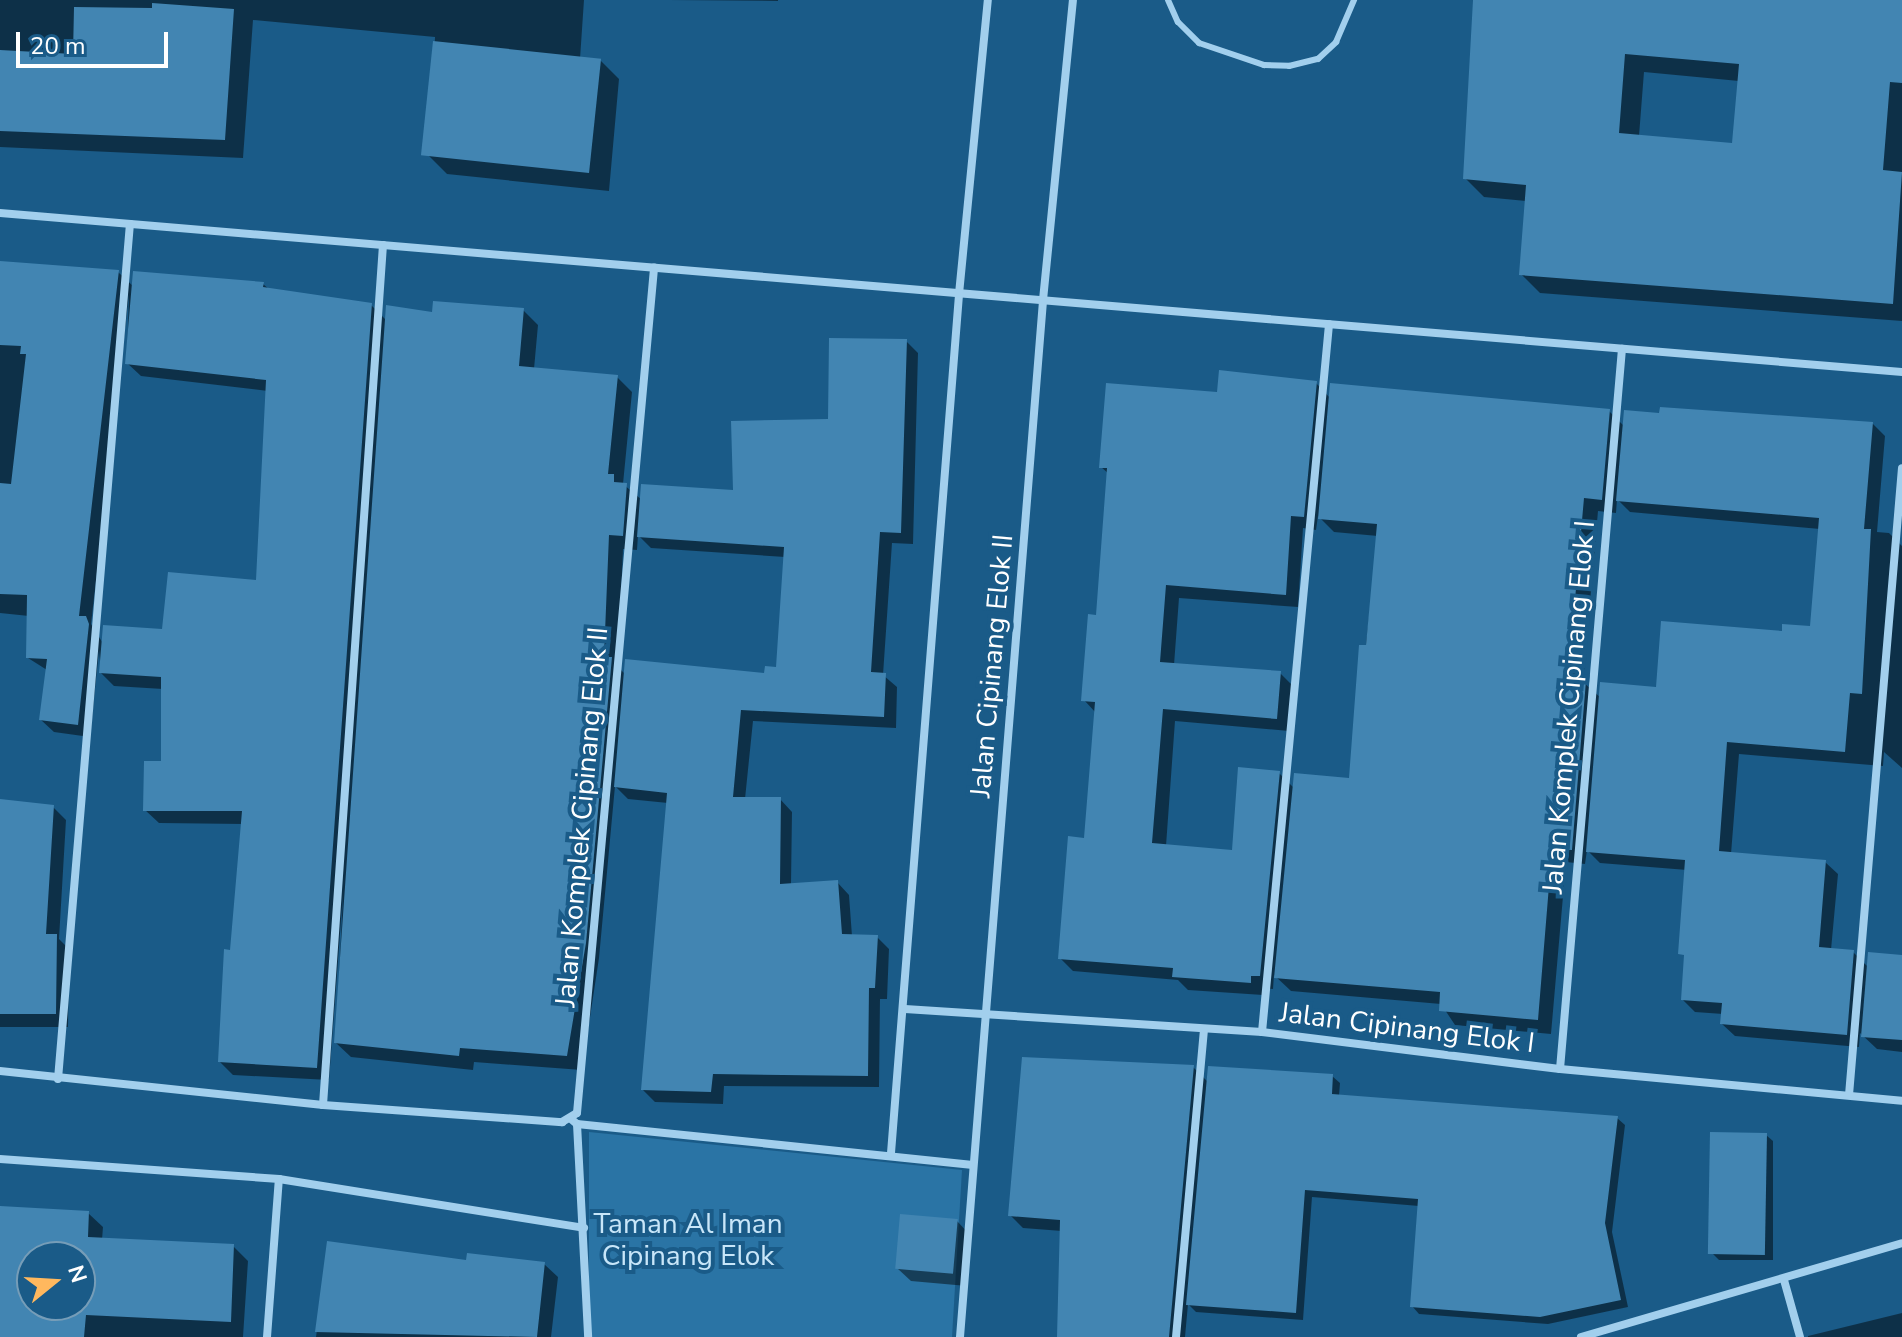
<!DOCTYPE html>
<html>
<head>
<meta charset="utf-8">
<style>
  body { margin:0 }
  #map { position:relative; width:1902px; height:1337px; overflow:hidden; background:#1a5b88; font-family:"Nunito Sans",sans-serif }
  div>[style] { position:absolute }
  .green>* { inset:0; background:#2a74a5 }
  .shadow>* { inset:0; background:#0007 }
  .building>* { inset:0; background:#4285b2; transform-origin:0 0 }
  .lane>* { height:6px; margin:-3px; padding:0 3px; transform-origin:3px; border-radius:3px; background:#a2cfed }
  .street>* { height:8px; margin:-4px; padding:0 4px; transform-origin:4px; border-radius:4px; background:#a2cfed }
  span { translate:-50% -50%; white-space:nowrap; text-align:center; line-height:1.15; -webkit-text-stroke:8px #1a5b88; paint-order:stroke }
  .street-label { font-size:28px; color:#fff }
  .park-label { font-size:28px; color:#c8e6f9 }
  .north { position:absolute; left:16px; top:1241px; width:80px; height:80px; box-sizing:border-box; background:#1a5b88; border:2px solid #769db8; border-radius:50%; rotate:72deg; font-size:22px; font-weight:700; line-height:32px; text-align:center; color:#fff }
  .north::after { content:''; display:block; margin:auto; width:28px; height:36px; background:#ffb85e; clip-path:polygon(50% 0,100% 100%,50% 72%,0 100%) }
  .scale { position:absolute; left:16px; top:32px; width:152px; height:36px; box-sizing:border-box; border:4px solid #fff; border-top:0; padding-left:10px; font-size:24px; line-height:28px; white-space:nowrap; color:#fff; -webkit-text-stroke:6px #1a5b88; paint-order:stroke }
</style>
</head>
<body>
<div id="map">
  <div class="green">
    <div style="clip-path:polygon(589px 1132px,962px 1170px,952px 1337px,589px 1337px)"></div>
  </div>
  <div class="shadow">
    <div style="clip-path:polygon(0 0,584px 0,580px 59px,600px 60px,619px 79px,609px 191px,447px 174px,429px 156px,435px 37px,253px 20px,243px 158px,0 147px)"></div>
    <div style="clip-path:polygon(668px 0,778px 0,778px 1px)"></div>
    <div style="clip-path:polygon(evenodd,1476px 0,1902px 0,1902px 321px,1540px 293px,1521px 274px,1527px 201px,1484px 197px,1465px 178px,1476px 0,1644px 72px,1739px 81px,1734px 145px,1639px 136px,1644px 72px)"></div>
    <div style="clip-path:polygon(evenodd,0 263px,118px 272px,134px 287px,263px 284px,270px 290px,371px 305px,387px 321px,523px 310px,538px 325px,534px 369px,617px 377px,632px 392px,623px 484px,642px 500px,735px 493px,830px 421px,906px 341px,918px 353px,913px 544px,892px 543px,883px 675px,897px 687px,896px 728px,753px 721px,745px 799px,780px 799px,792px 812px,791px 885px,837px 882px,849px 895px,852px 936px,877px 937px,889px 949px,887px 999px,880px 999px,879px 1087px,724px 1086px,723px 1104px,655px 1102px,643px 1090px,668px 803px,628px 799px,615px 786px,599px 958px,582px 1070px,474px 1062px,473px 1070px,351px 1057px,336px 1043px,343px 894px,329px 1080px,233px 1075px,220px 1062px,243px 824px,159px 823px,145px 810px,163px 763px,163px 689px,114px 686px,101px 673px,99px 650px,90px 737px,54px 732px,41px 720px,47px 670px,28px 658px,29px 616px,0 613px,0 263px,129px 294px,127px 363px,141px 376px,268px 391px,258px 582px,164px 631px,104px 645px,91px 624px,129px 294px,0 263px,638px 535px,651px 548px,785px 557px,777px 669px,766px 675px,626px 675px,618px 667px,623px 549px,637px 550px,638px 535px)"></div>
    <div style="clip-path:polygon(evenodd,1316px 383px,1331px 399px,1609px 411px,1624px 426px,1873px 424px,1885px 436px,1877px 532px,1889px 533px,1902px 546px,1902px 768px,1884px 752px,1883px 766px,1739px 754px,1731px 854px,1825px 862px,1838px 874px,1831px 950px,1853px 952px,1869px 968px,1902px 957px,1902px 1052px,1877px 1049px,1860px 1033px,1859px 1047px,1735px 1036px,1722px 1024px,1723px 1014px,1695px 1012px,1683px 1000px,1687px 870px,1600px 863px,1587px 850px,1585px 864px,1566px 862px,1551px 1034px,1455px 1025px,1441px 1004px,1291px 991px,1274px 975px,1273px 989px,1264px 988px,1263px 995px,1188px 990px,1178px 980px,1073px 971px,1060px 958px,1086px 840px,1096px 713px,1084px 700px,1098px 617px,1109px 474px,1101px 467px,1219px 394px,1316px 383px,1617px 499px,1630px 512px,1820px 529px,1812px 628px,1783px 633px,1658px 689px,1601px 698px,1583px 682px,1598px 511px,1616px 513px,1617px 499px,1316px 383px,1318px 516px,1334px 532px,1378px 536px,1351px 780px,1294px 788px,1279px 773px,1234px 852px,1166px 846px,1175px 721px,1289px 731px,1293px 686px,1280px 673px,1174px 665px,1179px 598px,1298px 607px,1303px 528px,1316px 530px,1318px 516px)"></div>
    <div style="clip-path:polygon(0 801px,53px 807px,66px 820px,59px 939px,69px 949px,68px 1027px,0 1027px)"></div>
    <div style="clip-path:polygon(1193px 1067px,1208px 1082px,1332px 1076px,1340px 1083px,1339px 1096px,1617px 1118px,1625px 1125px,1612px 1232px,1628px 1307px,1548px 1324px,1419px 1314px,1412px 1306px,1419px 1206px,1312px 1197px,1303px 1320px,1196px 1312px,1188px 1304px,1185px 1337px,1059px 1337px,1062px 1231px,1023px 1228px,1010px 1215px)"></div>
    <div style="clip-path:polygon(1766px 1135px,1773px 1141px,1773px 1260px,1719px 1260px,1712px 1253px)"></div>
    <div style="clip-path:polygon(evenodd,0 1208px,88px 1213px,103px 1227px,102px 1240px,233px 1246px,248px 1261px,243px 1337px,0 1337px,0 1208px,32px 1257px,80px 1257px,80px 1305px,32px 1305px,32px 1257px)"></div>
    <div style="clip-path:polygon(957px 1221px,970px 1235px,967px 1286px,911px 1281px,897px 1268px)"></div>
    <div style="clip-path:polygon(329px 1243px,468px 1262px,544px 1264px,558px 1277px,551px 1337px,316px 1337px)"></div>
    <div style="clip-path:polygon(1902px 1313px,1902px 1337px,1808px 1337px,1808px 1336px)"></div>
  </div>
  <div class="building">
    <div style="clip-path:polygon(evenodd,1473px 0,1902px 0,1902px 83px,1890px 82px,1883px 170px,1902px 172px,1893px 304px,1519px 275px,1526px 185px,1463px 179px,1473px 0,1625px 54px,1739px 64px,1732px 143px,1619px 133px,1625px 54px)"></div>
    <div style="clip-path:polygon(152px 3px,234px 9px,225px 140px,0 131px,0 50px,73px 54px,74px 7px,152px 8px)"></div>
    <div style="left:433px;top:41px;width:169px;height:115px;rotate:6deg"></div>
    <div style="clip-path:polygon(0 261px,119px 270px,79px 616px,86px 616px,89px 624px,78px 725px,39px 720px,47px 659px,26px 658px,27px 595px,0 594px,0 483px,11px 484px,26px 354px,20px 354px,21px 346px,0 345px)"></div>
    <div style="clip-path:polygon(133px 271px,264px 282px,263px 287px,372px 303px,317px 1068px,218px 1062px,224px 949px,230px 950px,242px 811px,143px 811px,144px 761px,161px 761px,161px 677px,99px 673px,103px 625px,162px 629px,168px 572px,256px 580px,266px 380px,125px 364px)"></div>
    <div style="clip-path:polygon(433px 301px,524px 308px,519px 366px,618px 375px,608px 474px,614px 474px,614px 482px,627px 483px,623px 536px,609px 535px,604px 657px,612px 657px,586px 943px,567px 1056px,460px 1048px,459px 1056px,334px 1043px,386px 305px,432px 312px)"></div>
    <div style="clip-path:polygon(829px 338px,907px 339px,901px 533px,880px 532px,871px 672px,886px 673px,884px 717px,741px 710px,733px 797px,781px 797px,780px 884px,838px 880px,842px 934px,878px 935px,875px 988px,869px 988px,868px 1076px,713px 1074px,711px 1092px,641px 1090px,667px 793px,614px 787px,625px 659px,764px 673px,765px 666px,776px 667px,784px 547px,637px 537px,641px 484px,733px 490px,731px 421px,828px 419px)"></div>
    <div style="clip-path:polygon(1219px 370px,1317px 381px,1304px 517px,1291px 516px,1286px 595px,1166px 585px,1160px 662px,1281px 671px,1277px 719px,1163px 709px,1152px 843px,1232px 850px,1238px 767px,1280px 771px,1260px 976px,1251px 976px,1251px 983px,1172px 977px,1173px 968px,1058px 959px,1068px 836px,1084px 838px,1095px 702px,1081px 701px,1088px 614px,1096px 615px,1107px 468px,1099px 468px,1106px 383px,1217px 392px)"></div>
    <div style="clip-path:polygon(1330px 383px,1610px 409px,1602px 500px,1584px 498px,1568px 679px,1586px 681px,1572px 850px,1552px 849px,1538px 1020px,1439px 1011px,1440px 992px,1274px 978px,1294px 773px,1349px 778px,1359px 645px,1366px 645px,1377px 524px,1318px 519px)"></div>
    <div style="clip-path:polygon(1660px 407px,1873px 422px,1864px 529px,1871px 529px,1862px 694px,1850px 693px,1845px 752px,1727px 742px,1719px 851px,1826px 860px,1819px 947px,1854px 950px,1847px 1035px,1720px 1024px,1722px 1003px,1681px 1000px,1684px 955px,1678px 954px,1685px 860px,1586px 852px,1600px 682px,1656px 687px,1661px 621px,1782px 631px,1782px 624px,1810px 626px,1819px 518px,1616px 501px,1624px 410px,1659px 413px)"></div>
    <div style="clip-path:polygon(0 799px,54px 805px,46px 934px,57px 934px,56px 1014px,0 1014px)"></div>
    <div style="clip-path:polygon(1868px 952px,1902px 955px,1902px 1040px,1861px 1037px)"></div>
    <div style="clip-path:polygon(1022px 1057px,1194px 1065px,1169px 1337px,1057px 1337px,1060px 1220px,1008px 1216px)"></div>
    <div style="clip-path:polygon(1208px 1066px,1333px 1074px,1332px 1094px,1618px 1116px,1605px 1223px,1621px 1300px,1540px 1317px,1410px 1307px,1418px 1199px,1305px 1190px,1296px 1313px,1186px 1305px)"></div>
    <div style="left:1710px;top:1132px;width:57px;height:122px;rotate:1deg"></div>
    <div style="clip-path:polygon(evenodd,0 1206px,89px 1211px,88px 1237px,234px 1244px,231px 1322px,86px 1315px,84px 1337px,0 1337px,0 1206px,32px 1257px,80px 1257px,80px 1305px,32px 1305px,32px 1257px)"></div>
    <div style="left:900px;top:1214px;width:58px;height:55px;rotate:5deg"></div>
    <div style="clip-path:polygon(327px 1241px,466px 1260px,467px 1253px,545px 1262px,537px 1337px,315px 1332px)"></div>
  </div>
  <div class="lane">
    <div style="left:1168px;top:0;width:24px;rotate:66deg"></div>
    <div style="left:1178px;top:22px;width:30px;rotate:45deg"></div>
    <div style="left:1199px;top:43px;width:69px;rotate:18.7deg"></div>
    <div style="left:1264px;top:65px;width:25px;rotate:2deg"></div>
    <div style="left:1289px;top:66px;width:30px;rotate:-14deg"></div>
    <div style="left:1318px;top:59px;width:25px;rotate:-43deg"></div>
    <div style="left:1336px;top:42px;width:46px;rotate:-66.8deg"></div>
  </div>
  <div class="street">
    <div style="left:0;top:213px;width:1909px;rotate:4.78deg"></div>
    <div style="left:905px;top:1009px;width:358px;rotate:3.7deg"></div>
    <div style="left:1262px;top:1032px;width:300px;rotate:7.1deg"></div>
    <div style="left:1560px;top:1069px;width:343px;rotate:5.3deg"></div>
    <div style="left:1262px;top:1032px;width:711px;rotate:-84.59deg"></div>
    <div style="left:1560px;top:1069px;width:723px;rotate:-85.08deg"></div>
    <div style="left:0;top:1071px;width:325px;rotate:6deg"></div>
    <div style="left:323px;top:1105px;width:240px;rotate:4.1deg"></div>
    <div style="left:562px;top:1122px;width:17px;rotate:-31deg"></div>
    <div style="left:577px;top:1113px;width:849px;rotate:-84.79deg"></div>
    <div style="left:58px;top:1079px;width:858px;rotate:-85.19deg"></div>
    <div style="left:1849px;top:1095px;width:629px;rotate:-85.17deg"></div>
    <div style="left:323px;top:1105px;width:862px;rotate:-86.01deg"></div>
    <div style="left:571px;top:1119px;width:8px;rotate:40deg"></div>
    <div style="left:577px;top:1124px;width:398px;rotate:5.9deg"></div>
    <div style="left:577px;top:1124px;width:213px;rotate:87deg"></div>
    <div style="left:891px;top:1153px;width:862px;rotate:-85.47deg"></div>
    <div style="left:959px;top:294px;width:295px;rotate:-84.4deg"></div>
    <div style="left:0;top:1159px;width:280px;rotate:4.1deg"></div>
    <div style="left:279px;top:1179px;width:309px;rotate:9.1deg"></div>
    <div style="left:1784px;top:1280px;width:59px;rotate:74.3deg"></div>
    <div style="left:267px;top:1337px;width:158px;rotate:-85.7deg"></div>
    <div style="left:960px;top:1337px;width:1040px;rotate:-85.42deg"></div>
    <div style="left:1043px;top:300px;width:301px;rotate:-84.3deg"></div>
    <div style="left:1176px;top:1337px;width:309px;rotate:-84.8deg"></div>
    <div style="left:1581px;top:1337px;width:334px;rotate:-16.3deg"></div>
  </div>
  <div class="street-label">
    <span style="left:992px;top:666px;rotate:-85deg">Jalan Cipinang Elok II</span>
    <span style="left:1569px;top:707px;rotate:-85deg">Jalan Komplek Cipinang Elok I</span>
    <span style="left:582px;top:817px;rotate:-85deg">Jalan Komplek Cipinang Elok II</span>
    <span style="left:1407px;top:1028px;rotate:7deg">Jalan Cipinang Elok I</span>
  </div>
  <div class="park-label">
    <span style="left:688px;top:1240px">Taman Al Iman<br>Cipinang Elok</span>
  </div>
  <div class="north">N</div>
  <div class="scale">20 m</div>
</div>
</body>
</html>
